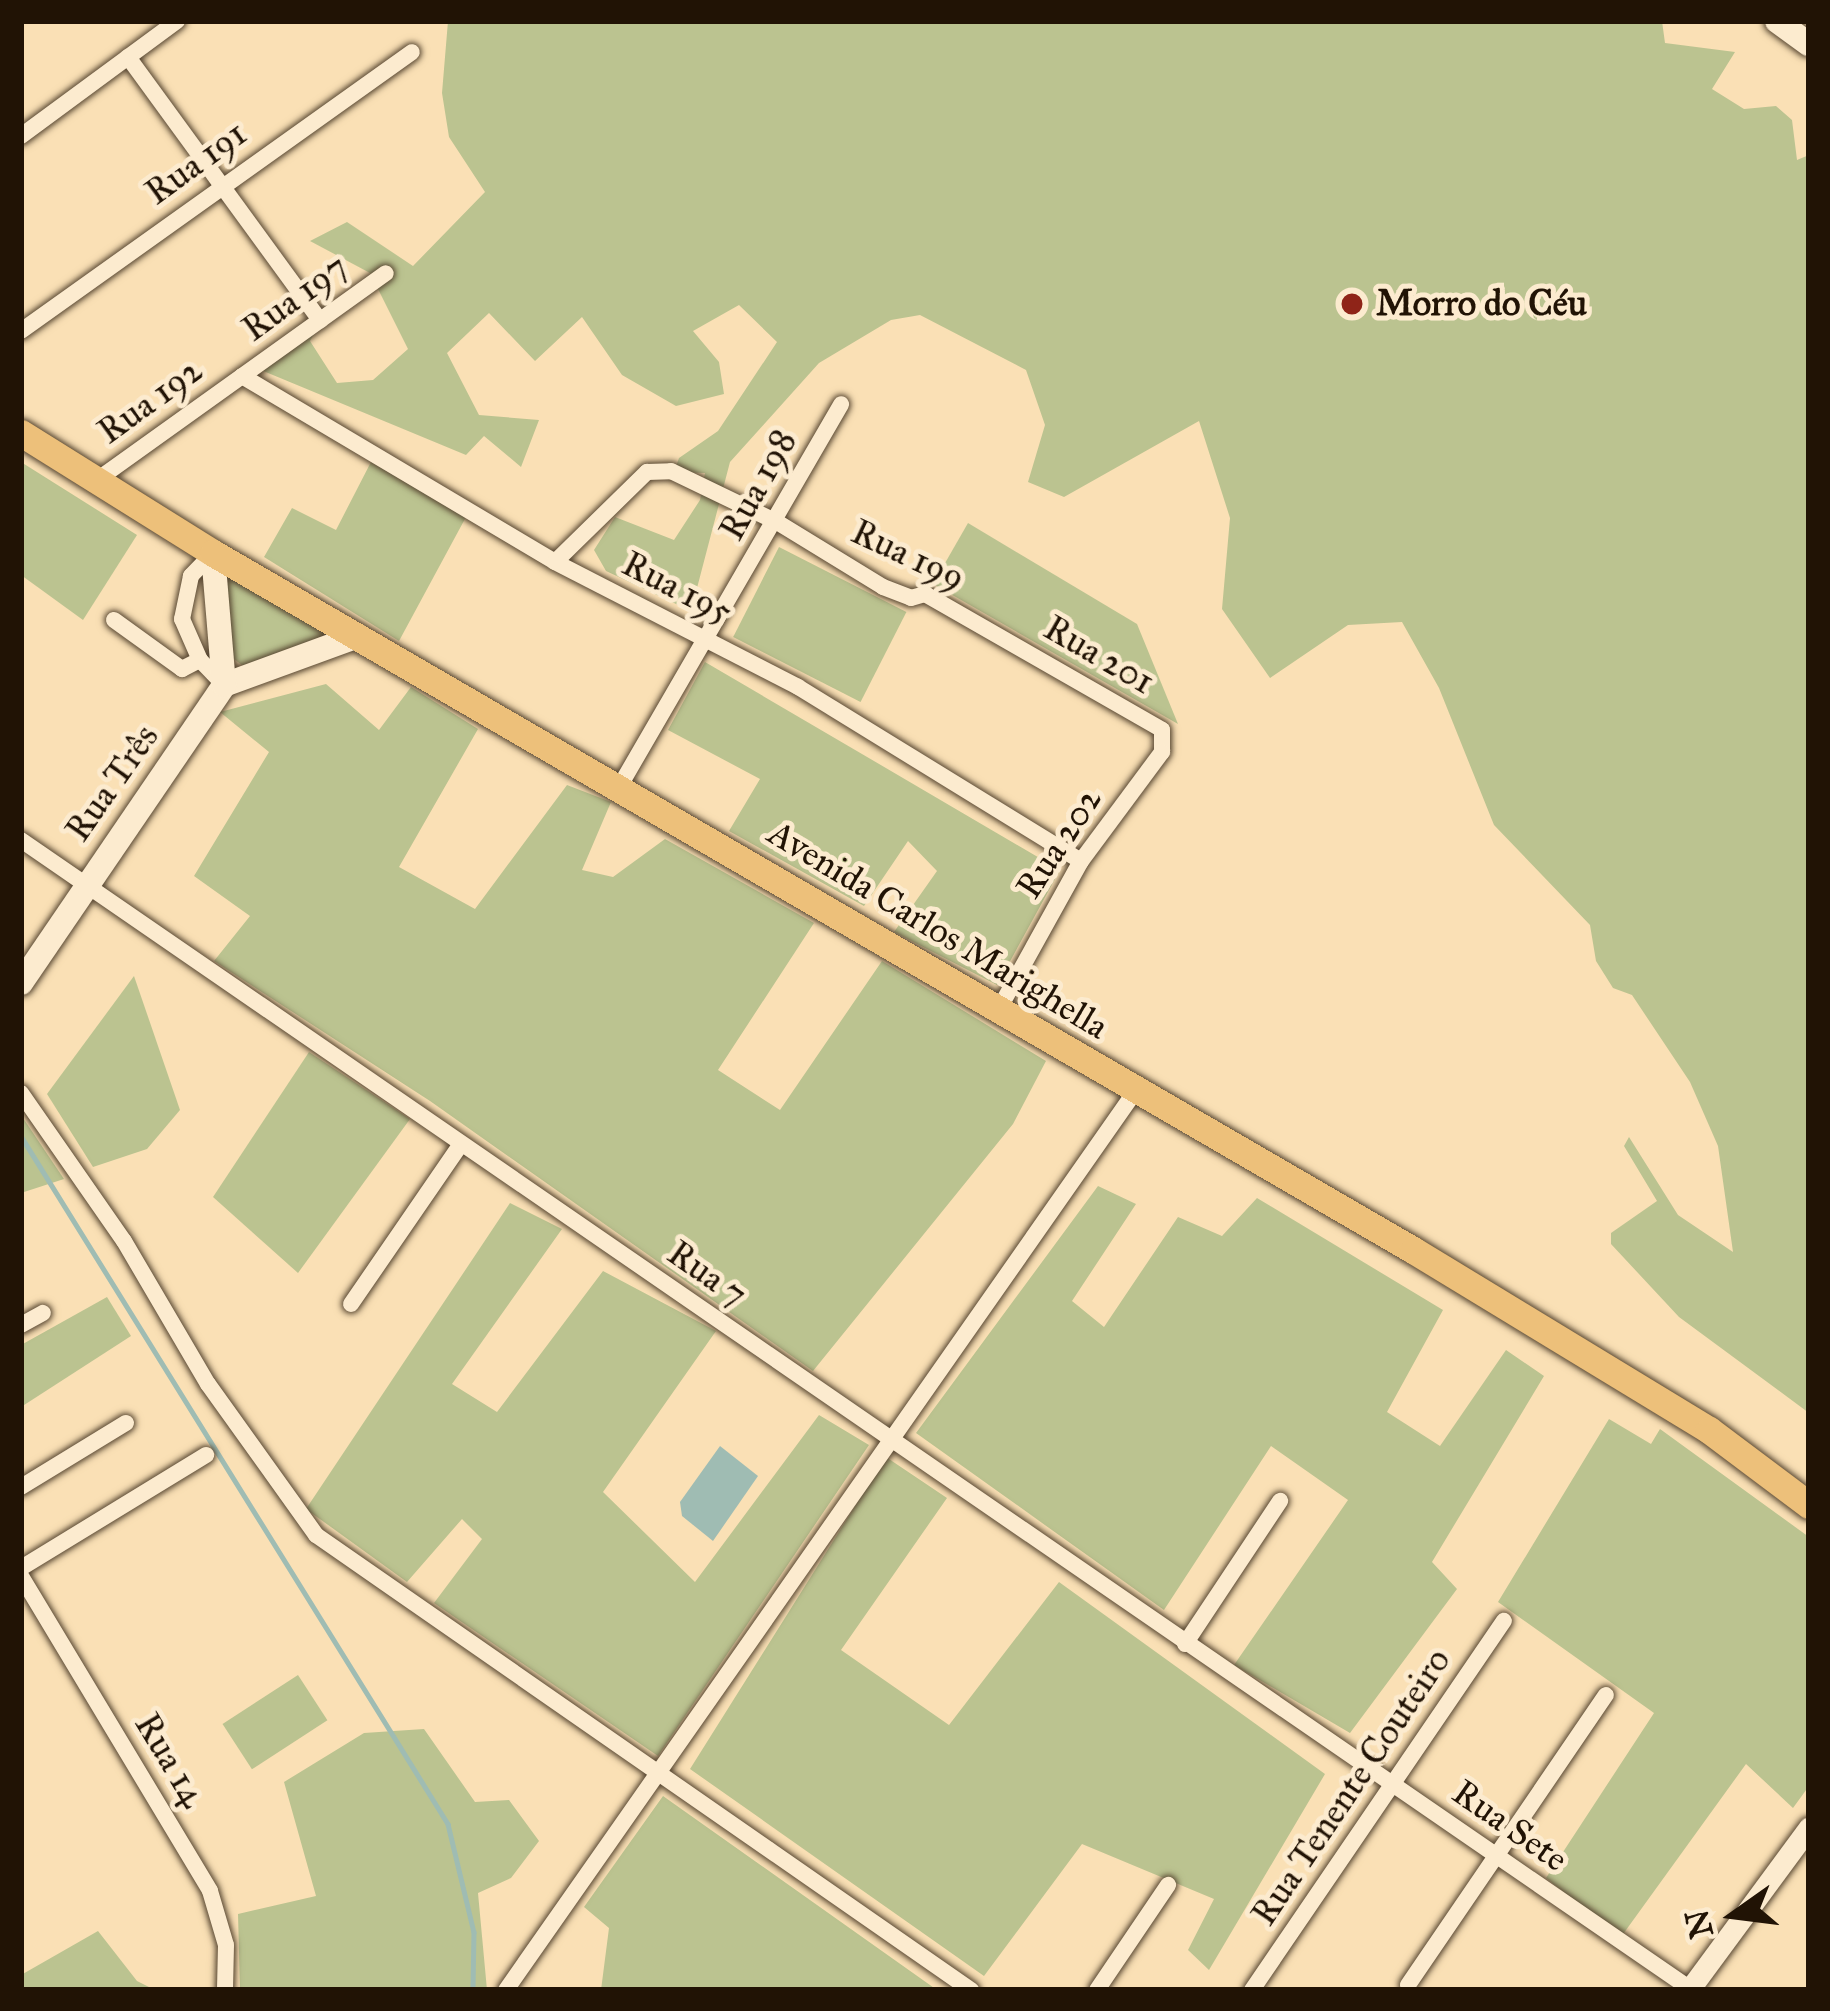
<!DOCTYPE html>
<html>
<head>
<meta charset="utf-8">
<style>
  body { margin:0 }
  #map { position:relative; width:1830px; height:2011px; overflow:hidden; background:#fae0b5; font-family:"IM FELL Great Primer",serif }
  div>[style] { position:absolute }
  .green>* { inset:0; background:#bbc390; transform-origin:0 0 }
  .water>* { inset:0; background:#9fbcb3 }
  .stream>* { height:4.5px; margin:-2.25px; padding:0 2.25px; transform-origin:2.25px; border-radius:2.25px; background:#9fbcb3 }
  .roads { filter:drop-shadow(0 0 3px #574631) drop-shadow(0 0 3px #574631) }
  .minor>* { height:16px; margin:-8px; padding:0 8px; transform-origin:8px; border-radius:8px; background:#fcebcf }
  .tertiary>* { height:21px; margin:-10.5px; padding:0 10.5px; transform-origin:10.5px; border-radius:10.5px; background:#fcebcf }
  .secondary>* { height:24px; margin:-12px; padding:0 12px; transform-origin:12px; border-radius:12px; background:#fcebcf }
  .primary>* { height:27px; margin:-13.5px; padding:0 13.5px; transform-origin:13.5px; border-radius:13.5px; background:#edc07a }
  .dots>* { width:33px; height:33px; translate:-50% -50%; box-sizing:border-box; border:6px solid #fcebcf; border-radius:50% }
  span { translate:-50% -50%; white-space:nowrap; text-align:center; line-height:1.15; -webkit-text-stroke:10px #fcebcf; paint-order:stroke }
  .street-label { font-size:36px; color:#211305 }
  .poi-label { font-size:36px; color:#211305; font-weight:700 }
  .left { translate:0 -50%; text-align:left }
  .frame { position:absolute; inset:0; border:24px solid #211305; pointer-events:none }
  .north { position:absolute; left:1674px; top:1855px; width:120px; height:120px; -webkit-text-stroke:9px #fcebcf; paint-order:stroke; rotate:256deg; font-size:33px; font-weight:700; line-height:48px; text-align:center; color:#211305 }
  .north::after { content:''; display:block; margin:auto; width:42px; height:54px; background:#211305; clip-path:polygon(50% 0,100% 100%,50% 72%,0 100%) }
</style>
</head>
<body>
<div id="map">
  <div class="green">
    <div style="clip-path:polygon(448px 21px,1662px 21px,1665px 43px,1735px 52px,1712px 89px,1744px 109px,1776px 106px,1792px 120px,1797px 160px,1809px 155px,1809px 1413px,1679px 1317px,1611px 1244px,1611px 1233px,1657px 1201px,1624px 1146px,1629px 1137px,1678px 1215px,1733px 1252px,1718px 1146px,1690px 1082px,1632px 995px,1613px 988px,1596px 961px,1590px 925px,1494px 825px,1439px 688px,1402px 622px,1348px 625px,1270px 678px,1222px 609px,1230px 518px,1199px 421px,1064px 497px,1028px 482px,1045px 425px,1026px 370px,920px 315px,891px 320px,819px 363px,730px 462px,691px 611px,606px 571px,594px 550px,615px 517px,674px 540px,700px 500px,705px 473px,674px 472px,679px 458px,718px 431px,777px 342px,739px 305px,693px 331px,719px 362px,724px 394px,676px 406px,622px 375px,582px 317px,535px 361px,489px 313px,447px 353px,479px 415px,539px 420px,521px 467px,484px 436px,466px 455px,256px 368px,314px 334px,310px 341px,337px 383px,373px 380px,408px 349px,370px 273px,310px 241px,347px 222px,413px 266px,485px 192px,449px 137px,442px 93px)"></div>
    <div style="clip-path:polygon(21px 462px,137px 535px,83px 620px,21px 575px)"></div>
    <div style="clip-path:polygon(371px 462px,466px 517px,399px 641px,264px 557px,292px 508px,336px 530px)"></div>
    <div style="clip-path:polygon(968px 523px,1137px 624px,1178px 724px,933px 584px)"></div>
    <div style="left:779px;top:547px;width:143px;height:101px;rotate:27deg"></div>
    <div style="clip-path:polygon(229px 576px,337px 631px,246px 668px,234px 659px,222px 580px)"></div>
    <div style="clip-path:polygon(705px 662px,1060px 870px,997px 985px,894px 932px,937px 871px,908px 841px,864px 906px,729px 831px,760px 779px,668px 730px)"></div>
    <div style="clip-path:polygon(326px 684px,379px 730px,411px 687px,478px 729px,399px 867px,475px 909px,567px 785px,611px 802px,582px 870px,613px 877px,665px 839px,814px 923px,718px 1070px,780px 1110px,882px 961px,1046px 1061px,1013px 1124px,813px 1371px,430px 1101px,214px 961px,250px 916px,194px 876px,269px 752px,220px 712px)"></div>
    <div style="clip-path:polygon(134px 976px,180px 1110px,147px 1149px,93px 1167px,47px 1094px)"></div>
    <div style="clip-path:polygon(309px 1052px,410px 1119px,298px 1273px,213px 1197px)"></div>
    <div style="clip-path:polygon(21px 1115px,64px 1179px,21px 1193px)"></div>
    <div style="clip-path:polygon(1098px 1186px,1136px 1204px,1072px 1301px,1104px 1327px,1178px 1217px,1222px 1236px,1257px 1198px,1443px 1310px,1387px 1412px,1440px 1446px,1506px 1350px,1544px 1376px,1432px 1562px,1457px 1589px,1350px 1733px,1234px 1665px,1348px 1500px,1271px 1446px,1164px 1610px,916px 1433px)"></div>
    <div style="clip-path:polygon(510px 1203px,562px 1229px,452px 1384px,497px 1412px,603px 1271px,716px 1331px,603px 1492px,695px 1582px,819px 1415px,869px 1445px,658px 1756px,434px 1603px,482px 1539px,462px 1519px,407px 1582px,306px 1509px)"></div>
    <div style="clip-path:polygon(107px 1297px,131px 1336px,21px 1407px,21px 1345px)"></div>
    <div style="clip-path:polygon(1609px 1419px,1651px 1444px,1660px 1429px,1809px 1537px,1809px 1786px,1793px 1808px,1746px 1764px,1621px 1937px,1546px 1878px,1654px 1713px,1498px 1602px)"></div>
    <div style="clip-path:polygon(886px 1457px,947px 1498px,841px 1650px,949px 1725px,1059px 1582px,1325px 1774px,1209px 1970px,1188px 1950px,1214px 1899px,1082px 1844px,984px 1976px,690px 1769px)"></div>
    <div style="left:298px;top:1675px;width:54px;height:90px;rotate:57deg"></div>
    <div style="clip-path:polygon(424px 1729px,475px 1802px,509px 1800px,539px 1841px,511px 1878px,478px 1893px,487px 1990px,240px 1990px,238px 1914px,316px 1896px,284px 1782px,364px 1733px)"></div>
    <div style="clip-path:polygon(663px 1796px,937px 1990px,601px 1990px,609px 1928px,584px 1907px)"></div>
    <div style="clip-path:polygon(98px 1931px,137px 1981px,155px 1990px,21px 1990px,21px 1975px)"></div>
  </div>
  <div class="water">
    <div style="clip-path:polygon(720px 1446px,758px 1476px,713px 1541px,682px 1516px,680px 1502px)"></div>
  </div>
  <div class="stream">
    <div style="left:21px;top:1136px;width:810px;rotate:58.17deg"></div>
    <div style="left:448px;top:1824px;width:111px;rotate:76.5deg"></div>
    <div style="left:474px;top:1932px;width:58px;rotate:91deg"></div>
  </div>
  <div class="roads">
    <div class="minor">
      <div style="left:128px;top:57px;width:326px;rotate:53.9deg"></div>
      <div style="left:21px;top:136px;width:194px;rotate:-36.4deg"></div>
      <div style="left:21px;top:331px;width:480px;rotate:-35.5deg"></div>
      <div style="left:242px;top:376px;width:364px;rotate:30.7deg"></div>
      <div style="left:555px;top:562px;width:273px;rotate:27.2deg"></div>
      <div style="left:798px;top:687px;width:332px;rotate:31.6deg"></div>
      <div style="left:97px;top:480px;width:355px;rotate:-35.6deg"></div>
      <div style="left:213px;top:553px;width:32px;rotate:134deg"></div>
      <div style="left:191px;top:576px;width:44px;rotate:101.8deg"></div>
      <div style="left:182px;top:619px;width:45px;rotate:66.3deg"></div>
      <div style="left:200px;top:660px;width:33px;rotate:46deg"></div>
      <div style="left:555px;top:562px;width:129px;rotate:-44.4deg"></div>
      <div style="left:647px;top:472px;width:24px;rotate:-2deg"></div>
      <div style="left:671px;top:471px;width:118px;rotate:25.7deg"></div>
      <div style="left:777px;top:522px;width:124px;rotate:31.5deg"></div>
      <div style="left:883px;top:587px;width:30px;rotate:21deg"></div>
      <div style="left:911px;top:598px;width:15px;rotate:-16deg"></div>
      <div style="left:925px;top:594px;width:273px;rotate:29.8deg"></div>
      <div style="left:1162px;top:730px;width:22px;rotate:90deg"></div>
      <div style="left:1162px;top:752px;width:136px;rotate:126.6deg"></div>
      <div style="left:1081px;top:861px;width:167px;rotate:119deg"></div>
      <div style="left:114px;top:620px;width:84px;rotate:35.8deg"></div>
      <div style="left:182px;top:669px;width:20px;rotate:-27deg"></div>
      <div style="left:621px;top:784px;width:439px;rotate:-59.9deg"></div>
      <div style="left:21px;top:840px;width:2026px;rotate:34.54deg"></div>
      <div style="left:21px;top:1093px;width:180px;rotate:55.2deg"></div>
      <div style="left:124px;top:1241px;width:166px;rotate:59.6deg"></div>
      <div style="left:208px;top:1384px;width:186px;rotate:54.4deg"></div>
      <div style="left:316px;top:1535px;width:798px;rotate:34.79deg"></div>
      <div style="left:351px;top:1304px;width:194px;rotate:-55.5deg"></div>
      <div style="left:21px;top:1325px;width:25px;rotate:-29deg"></div>
      <div style="left:21px;top:1487px;width:123px;rotate:-31.4deg"></div>
      <div style="left:21px;top:1568px;width:217px;rotate:-31.4deg"></div>
      <div style="left:21px;top:1576px;width:367px;rotate:59deg"></div>
      <div style="left:210px;top:1891px;width:56px;rotate:73.5deg"></div>
      <div style="left:226px;top:1945px;width:45px;rotate:91.3deg"></div>
      <div style="left:1185px;top:1644px;width:172px;rotate:-56.4deg"></div>
      <div style="left:1408px;top:1985px;width:351px;rotate:-55.7deg"></div>
      <div style="left:506px;top:1990px;width:1100px;rotate:-55deg"></div>
      <div style="left:1097px;top:1990px;width:127px;rotate:-55.9deg"></div>
      <div style="left:1252px;top:1990px;width:447px;rotate:-55.7deg"></div>
    </div>
    <div class="tertiary">
      <div style="left:1689px;top:1990px;width:202px;rotate:-53.6deg"></div>
    </div>
    <div class="secondary">
      <div style="left:1777px;top:21px;width:39px;rotate:36deg"></div>
      <div style="left:224px;top:685px;width:143px;rotate:-20.1deg"></div>
      <div style="left:21px;top:983px;width:361px;rotate:-55.7deg"></div>
      <div style="left:224px;top:685px;width:132px;rotate:-94.8deg"></div>
    </div>
    <div class="primary">
      <div style="left:21px;top:433px;width:226px;rotate:32deg"></div>
      <div style="left:213px;top:553px;width:1388px;rotate:30.15deg"></div>
      <div style="left:1413px;top:1250px;width:346px;rotate:31.3deg"></div>
      <div style="left:1709px;top:1430px;width:125px;rotate:36.9deg"></div>
    </div>
  </div>
  <div class="dots">
    <div style="left:1352px;top:304px;background:#8f2418"></div>
  </div>
  <div class="street-label">
    <span style="left:196px;top:163px;rotate:-36deg">Rua 191</span>
    <span style="left:295px;top:298px;rotate:-36deg">Rua 197</span>
    <span style="left:150px;top:401px;rotate:-36deg">Rua 192</span>
    <span style="left:758px;top:485px;rotate:-61deg">Rua 198</span>
    <span style="left:908px;top:555px;rotate:25deg">Rua 199</span>
    <span style="left:677px;top:588px;rotate:27deg">Rua 195</span>
    <span style="left:1099px;top:655px;rotate:30deg">Rua 201</span>
    <span style="left:112px;top:783px;rotate:-55deg">Rua Três</span>
    <span style="left:1059px;top:843px;rotate:-57deg">Rua 202</span>
    <span style="left:938px;top:930px;rotate:31deg">Avenida Carlos Marighella</span>
    <span style="left:707px;top:1274px;rotate:35deg">Rua 7</span>
    <span style="left:170px;top:1760px;rotate:59deg">Rua 14</span>
    <span style="left:1351px;top:1787px;rotate:-56deg">Rua Tenente Couteiro</span>
    <span style="left:1510px;top:1826px;rotate:35deg">Rua Sete</span>
  </div>
  <div class="poi-label">
    <span class="left" style="left:1376px;top:304px">Morro do Céu</span>
  </div>
  <div class="frame"></div>
  <div class="north">N</div>
</div>
</body>
</html>
